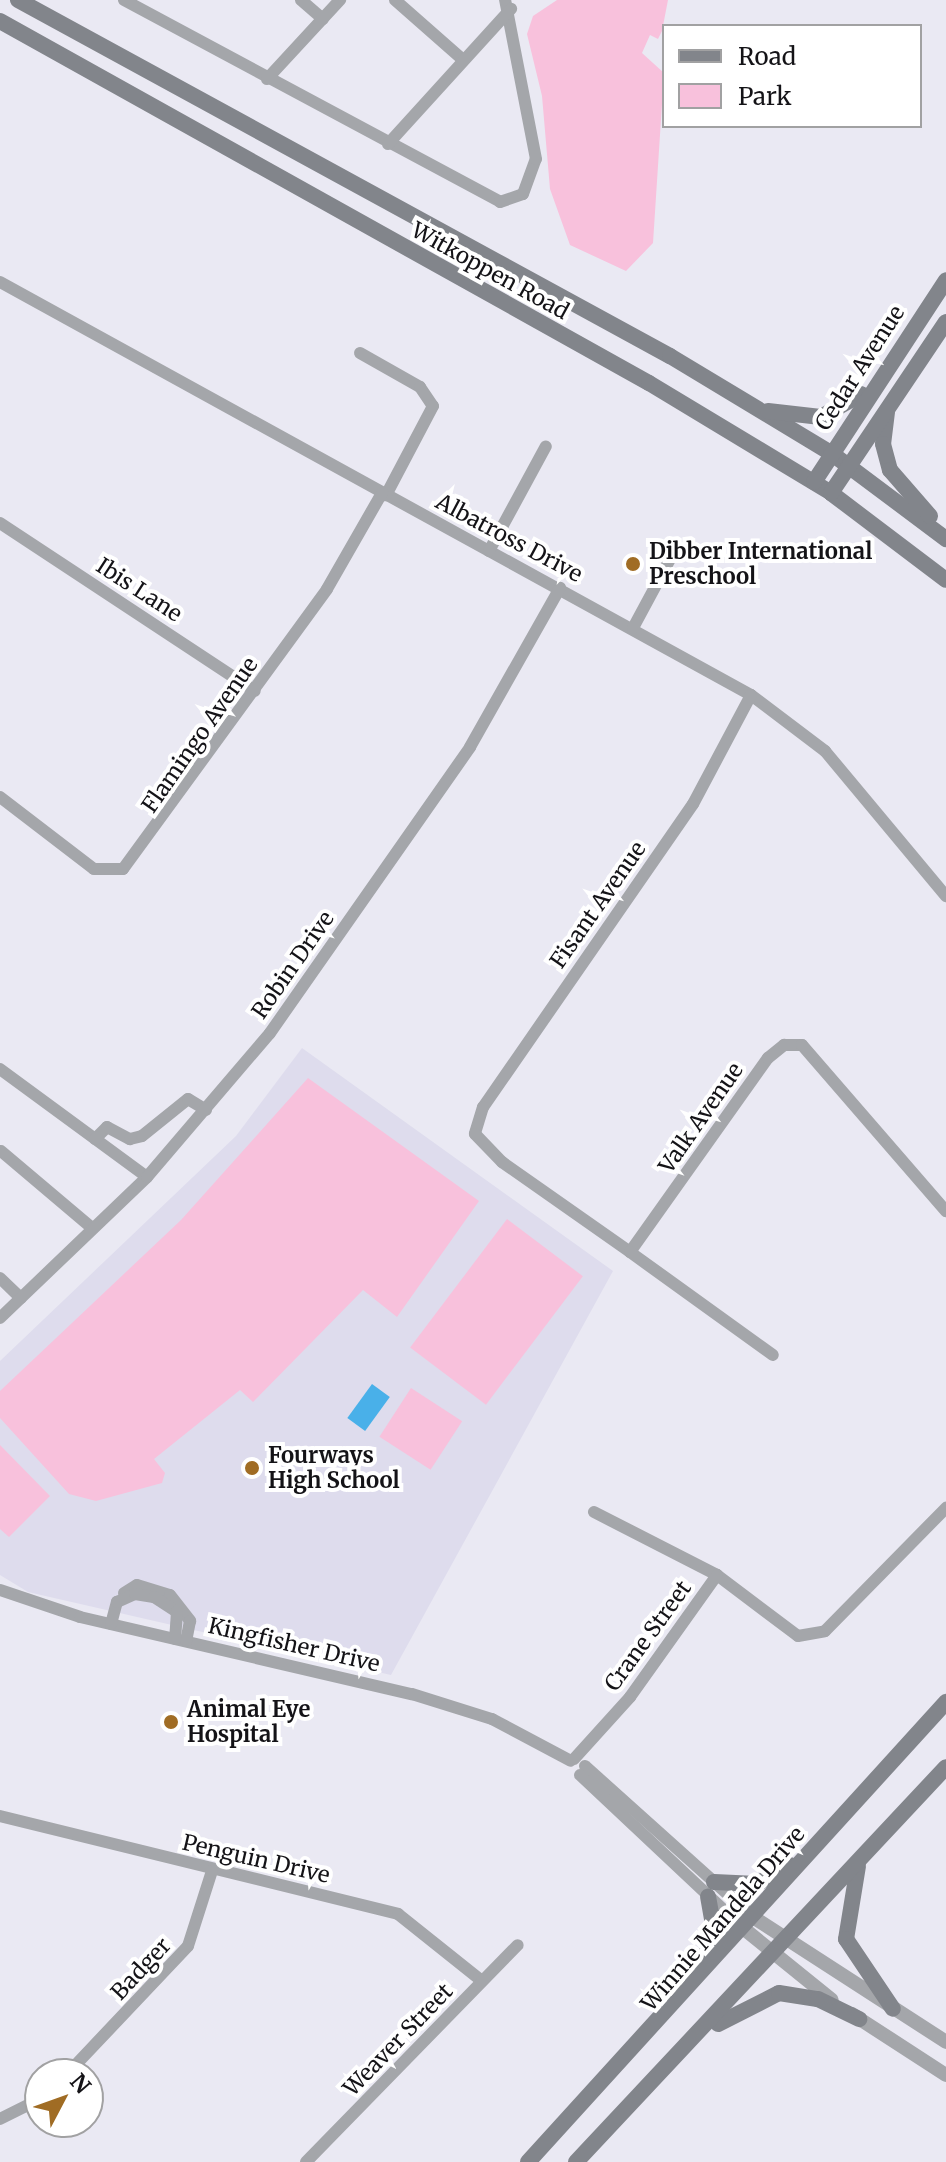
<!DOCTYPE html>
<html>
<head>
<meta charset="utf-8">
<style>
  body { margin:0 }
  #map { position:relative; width:946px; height:2162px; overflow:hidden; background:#eae9f3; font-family:Merriweather,serif }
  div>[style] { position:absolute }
  .built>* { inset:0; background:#dedced }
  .green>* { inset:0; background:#f8c1dc; transform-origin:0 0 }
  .water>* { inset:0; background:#49b0e9; transform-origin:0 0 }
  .minor>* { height:12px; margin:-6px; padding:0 6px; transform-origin:6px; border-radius:6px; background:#a4a6aa }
  .tertiary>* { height:14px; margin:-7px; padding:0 7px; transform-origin:7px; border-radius:7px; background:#a4a6aa }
  .secondary>* { height:16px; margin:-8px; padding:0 8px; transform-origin:8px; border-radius:8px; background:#82858b }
  .dots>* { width:22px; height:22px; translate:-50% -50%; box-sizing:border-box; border:4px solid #fff; border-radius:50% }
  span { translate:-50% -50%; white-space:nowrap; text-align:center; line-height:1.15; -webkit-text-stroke:8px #fff; paint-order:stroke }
  .street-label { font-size:22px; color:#141317 }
  .poi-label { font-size:22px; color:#141317; font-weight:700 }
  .left { translate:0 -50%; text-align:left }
  .legend { position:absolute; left:662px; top:24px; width:260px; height:104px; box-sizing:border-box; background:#fff; border:2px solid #a1a1a2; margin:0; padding:10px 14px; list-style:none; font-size:24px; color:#141317 }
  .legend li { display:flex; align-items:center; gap:16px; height:40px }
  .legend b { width:40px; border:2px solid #a1a1a2 }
  .north { position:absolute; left:24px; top:2058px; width:80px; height:80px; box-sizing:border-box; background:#fff; border:2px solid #a1a1a2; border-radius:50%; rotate:49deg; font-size:22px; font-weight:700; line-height:32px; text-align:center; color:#141317 }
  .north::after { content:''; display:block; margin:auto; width:28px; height:36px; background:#a06c24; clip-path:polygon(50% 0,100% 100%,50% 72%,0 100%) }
</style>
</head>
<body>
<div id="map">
  <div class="built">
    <div style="clip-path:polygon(302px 1048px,613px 1271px,391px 1675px,28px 1592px,0 1575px,0 1361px,236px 1136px)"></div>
  </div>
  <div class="green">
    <div style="clip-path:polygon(557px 0,668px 0,662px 31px,658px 39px,650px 35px,642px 53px,664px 73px,653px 243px,626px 271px,570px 245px,550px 189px,542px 96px,527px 34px,533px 16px)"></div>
    <div style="clip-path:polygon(308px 1078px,479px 1201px,397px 1317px,363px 1290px,253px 1402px,240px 1390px,154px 1459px,165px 1473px,162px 1483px,96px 1501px,69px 1494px,0 1418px,0 1391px,181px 1220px)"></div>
    <div style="left:507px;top:1219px;width:95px;height:161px;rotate:37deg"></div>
    <div style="left:411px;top:1388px;width:61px;height:58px;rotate:33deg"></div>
    <div style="clip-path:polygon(0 1445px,50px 1496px,9px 1537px,0 1529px)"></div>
  </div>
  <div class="water">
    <div style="left:372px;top:1384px;width:22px;height:42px;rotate:36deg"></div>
  </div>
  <div class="minor">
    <div style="left:124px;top:0;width:427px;rotate:28.2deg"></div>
    <div style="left:500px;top:202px;width:24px;rotate:-19deg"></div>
    <div style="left:523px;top:194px;width:37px;rotate:-70deg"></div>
    <div style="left:536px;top:159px;width:162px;rotate:-101deg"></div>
    <div style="left:301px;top:0;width:29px;rotate:41deg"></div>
    <div style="left:395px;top:0;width:89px;rotate:41.4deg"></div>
    <div style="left:267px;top:79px;width:108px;rotate:-47.3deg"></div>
    <div style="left:388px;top:144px;width:183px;rotate:-47.7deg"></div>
    <div style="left:0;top:282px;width:857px;rotate:28.81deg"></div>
    <div style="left:751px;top:695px;width:93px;rotate:37.1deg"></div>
    <div style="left:825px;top:751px;width:189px;rotate:50.2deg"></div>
    <div style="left:360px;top:353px;width:69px;rotate:29.5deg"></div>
    <div style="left:420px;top:387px;width:23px;rotate:56deg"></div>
    <div style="left:433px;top:406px;width:101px;rotate:117.8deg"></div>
    <div style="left:0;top:523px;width:305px;rotate:33.4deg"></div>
    <div style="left:489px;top:551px;width:119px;rotate:-61.5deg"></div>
    <div style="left:633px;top:628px;width:86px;rotate:-61.7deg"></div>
    <div style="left:751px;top:695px;width:123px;rotate:118deg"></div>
    <div style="left:693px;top:804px;width:369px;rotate:124.7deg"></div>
    <div style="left:483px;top:1107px;width:28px;rotate:107deg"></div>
    <div style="left:475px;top:1134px;width:39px;rotate:46deg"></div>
    <div style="left:502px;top:1162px;width:156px;rotate:35.1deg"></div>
    <div style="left:630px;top:1252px;width:238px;rotate:-54.6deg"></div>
    <div style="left:768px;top:1058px;width:21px;rotate:-39deg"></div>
    <div style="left:784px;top:1045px;width:18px"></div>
    <div style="left:802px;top:1045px;width:220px;rotate:49.1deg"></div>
    <div style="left:0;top:797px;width:118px;rotate:37.5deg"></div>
    <div style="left:94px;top:869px;width:29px"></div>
    <div style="left:123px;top:869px;width:346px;rotate:-53.9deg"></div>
    <div style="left:327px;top:589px;width:111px;rotate:-60.2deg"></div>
    <div style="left:0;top:1069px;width:182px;rotate:36.3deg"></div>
    <div style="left:95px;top:1139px;width:17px;rotate:-45deg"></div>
    <div style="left:107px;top:1127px;width:26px;rotate:28deg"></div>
    <div style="left:130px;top:1139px;width:12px;rotate:-14deg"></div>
    <div style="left:142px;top:1136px;width:59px;rotate:-38.8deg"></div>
    <div style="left:188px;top:1099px;width:21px;rotate:31deg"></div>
    <div style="left:1px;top:1151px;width:119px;rotate:40.2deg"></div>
    <div style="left:630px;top:1252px;width:176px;rotate:35.8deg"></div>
    <div style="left:0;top:1278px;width:29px;rotate:44deg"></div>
    <div style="left:0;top:1318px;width:204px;rotate:-43.8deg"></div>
    <div style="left:147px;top:1177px;width:189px;rotate:-49.5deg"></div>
    <div style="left:270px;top:1033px;width:349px;rotate:-55deg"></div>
    <div style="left:470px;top:747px;width:183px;rotate:-60.5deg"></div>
    <div style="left:594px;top:1512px;width:138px;rotate:27.1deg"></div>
    <div style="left:717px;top:1575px;width:101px;rotate:37deg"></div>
    <div style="left:798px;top:1636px;width:27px;rotate:-10deg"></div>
    <div style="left:825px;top:1631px;width:173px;rotate:-45.5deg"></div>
    <div style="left:0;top:1590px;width:84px;rotate:18.6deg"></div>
    <div style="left:80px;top:1617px;width:341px;rotate:13.1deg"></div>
    <div style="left:412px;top:1694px;width:84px;rotate:17.4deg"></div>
    <div style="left:492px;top:1719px;width:89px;rotate:28deg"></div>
    <div style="left:124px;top:1593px;width:15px;rotate:-32deg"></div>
    <div style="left:137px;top:1585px;width:34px;rotate:17deg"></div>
    <div style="left:170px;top:1595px;width:33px;rotate:52deg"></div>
    <div style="left:190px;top:1621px;width:20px;rotate:101deg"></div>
    <div style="left:111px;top:1624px;width:23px;rotate:-75deg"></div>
    <div style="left:117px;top:1602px;width:20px;rotate:-24deg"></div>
    <div style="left:135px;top:1594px;width:19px;rotate:9deg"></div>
    <div style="left:154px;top:1597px;width:27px;rotate:33deg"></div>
    <div style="left:177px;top:1612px;width:27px;rotate:94deg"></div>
    <div style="left:574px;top:1759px;width:84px;rotate:-47.9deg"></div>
    <div style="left:630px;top:1697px;width:150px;rotate:-54.5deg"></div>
    <div style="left:585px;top:1766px;width:226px;rotate:41.9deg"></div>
    <div style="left:580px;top:1775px;width:224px;rotate:43.2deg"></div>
    <div style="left:0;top:1816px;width:410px;rotate:13.8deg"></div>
    <div style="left:398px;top:1914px;width:107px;rotate:38.6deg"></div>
    <div style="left:67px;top:2074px;width:176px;rotate:-46.6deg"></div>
    <div style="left:188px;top:1946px;width:79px;rotate:-72.3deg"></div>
    <div style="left:0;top:2119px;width:45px;rotate:-26.6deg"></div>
    <div style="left:306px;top:2162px;width:303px;rotate:-45.7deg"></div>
  </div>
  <div class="tertiary">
    <div style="left:753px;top:1917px;width:230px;rotate:32.9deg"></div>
    <div style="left:743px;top:1928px;width:114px;rotate:39deg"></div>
    <div style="left:852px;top:2014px;width:112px;rotate:33deg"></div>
  </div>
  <div class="secondary">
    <div style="left:18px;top:0;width:743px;rotate:28.64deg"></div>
    <div style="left:670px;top:356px;width:188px;rotate:31.1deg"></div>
    <div style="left:831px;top:453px;width:144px;rotate:36.8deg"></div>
    <div style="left:0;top:21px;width:743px;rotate:29.15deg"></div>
    <div style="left:649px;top:383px;width:213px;rotate:31.1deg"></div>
    <div style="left:831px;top:493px;width:144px;rotate:37.1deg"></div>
    <div style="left:768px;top:411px;width:53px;rotate:6.5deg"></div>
    <div style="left:821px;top:417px;width:46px;rotate:-29.9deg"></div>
    <div style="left:887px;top:412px;width:32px;rotate:97deg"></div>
    <div style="left:883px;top:444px;width:27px;rotate:75deg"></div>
    <div style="left:890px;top:470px;width:61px;rotate:49deg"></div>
    <div style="left:814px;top:482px;width:241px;rotate:-56.8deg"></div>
    <div style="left:831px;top:493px;width:206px;rotate:-56.1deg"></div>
    <div style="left:858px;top:1866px;width:74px;rotate:99.3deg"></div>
    <div style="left:846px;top:1939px;width:84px;rotate:56.1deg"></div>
    <div style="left:714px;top:1882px;width:43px;rotate:2.7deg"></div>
    <div style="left:757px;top:1884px;width:38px;rotate:-30deg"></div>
    <div style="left:697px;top:1970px;width:38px;rotate:-62deg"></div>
    <div style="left:715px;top:1936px;width:40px;rotate:-100deg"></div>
    <div style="left:718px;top:2024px;width:68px;rotate:-26.9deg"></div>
    <div style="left:779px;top:1993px;width:39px;rotate:9deg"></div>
    <div style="left:818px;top:1999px;width:46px;rotate:26deg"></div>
    <div style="left:528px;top:2162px;width:622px;rotate:-47.74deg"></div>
    <div style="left:576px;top:2162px;width:541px;rotate:-46.87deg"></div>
  </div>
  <div class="dots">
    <div style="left:633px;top:564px;background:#a06c24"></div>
    <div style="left:252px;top:1468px;background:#a06c24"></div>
    <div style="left:171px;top:1722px;background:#a06c24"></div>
  </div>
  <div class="street-label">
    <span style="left:490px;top:271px;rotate:29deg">Witkoppen Road</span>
    <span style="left:860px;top:368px;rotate:-57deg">Cedar Avenue</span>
    <span style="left:509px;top:538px;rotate:28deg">Albatross Drive</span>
    <span style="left:139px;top:590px;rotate:33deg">Ibis Lane</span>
    <span style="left:200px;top:735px;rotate:-55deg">Flamingo Avenue</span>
    <span style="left:598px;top:905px;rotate:-55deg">Fisant Avenue</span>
    <span style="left:293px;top:965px;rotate:-55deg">Robin Drive</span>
    <span style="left:701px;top:1118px;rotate:-55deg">Valk Avenue</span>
    <span style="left:648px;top:1636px;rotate:-54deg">Crane Street</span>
    <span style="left:294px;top:1645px;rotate:13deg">Kingfisher Drive</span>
    <span style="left:256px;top:1859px;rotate:13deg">Penguin Drive</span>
    <span style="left:723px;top:1919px;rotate:-49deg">Winnie Mandela Drive</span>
    <span style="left:141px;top:1969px;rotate:-47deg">Badger</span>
    <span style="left:398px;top:2040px;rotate:-46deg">Weaver Street</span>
  </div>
  <div class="poi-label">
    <span class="left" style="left:649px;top:564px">Dibber International<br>Preschool</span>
    <span class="left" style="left:268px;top:1468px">Fourways<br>High School</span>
    <span class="left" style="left:187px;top:1722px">Animal Eye<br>Hospital</span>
  </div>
  <ul class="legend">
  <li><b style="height:10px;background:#82858b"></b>Road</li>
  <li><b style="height:22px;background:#f8c1dc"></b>Park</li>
  </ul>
  <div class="north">N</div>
</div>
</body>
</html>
